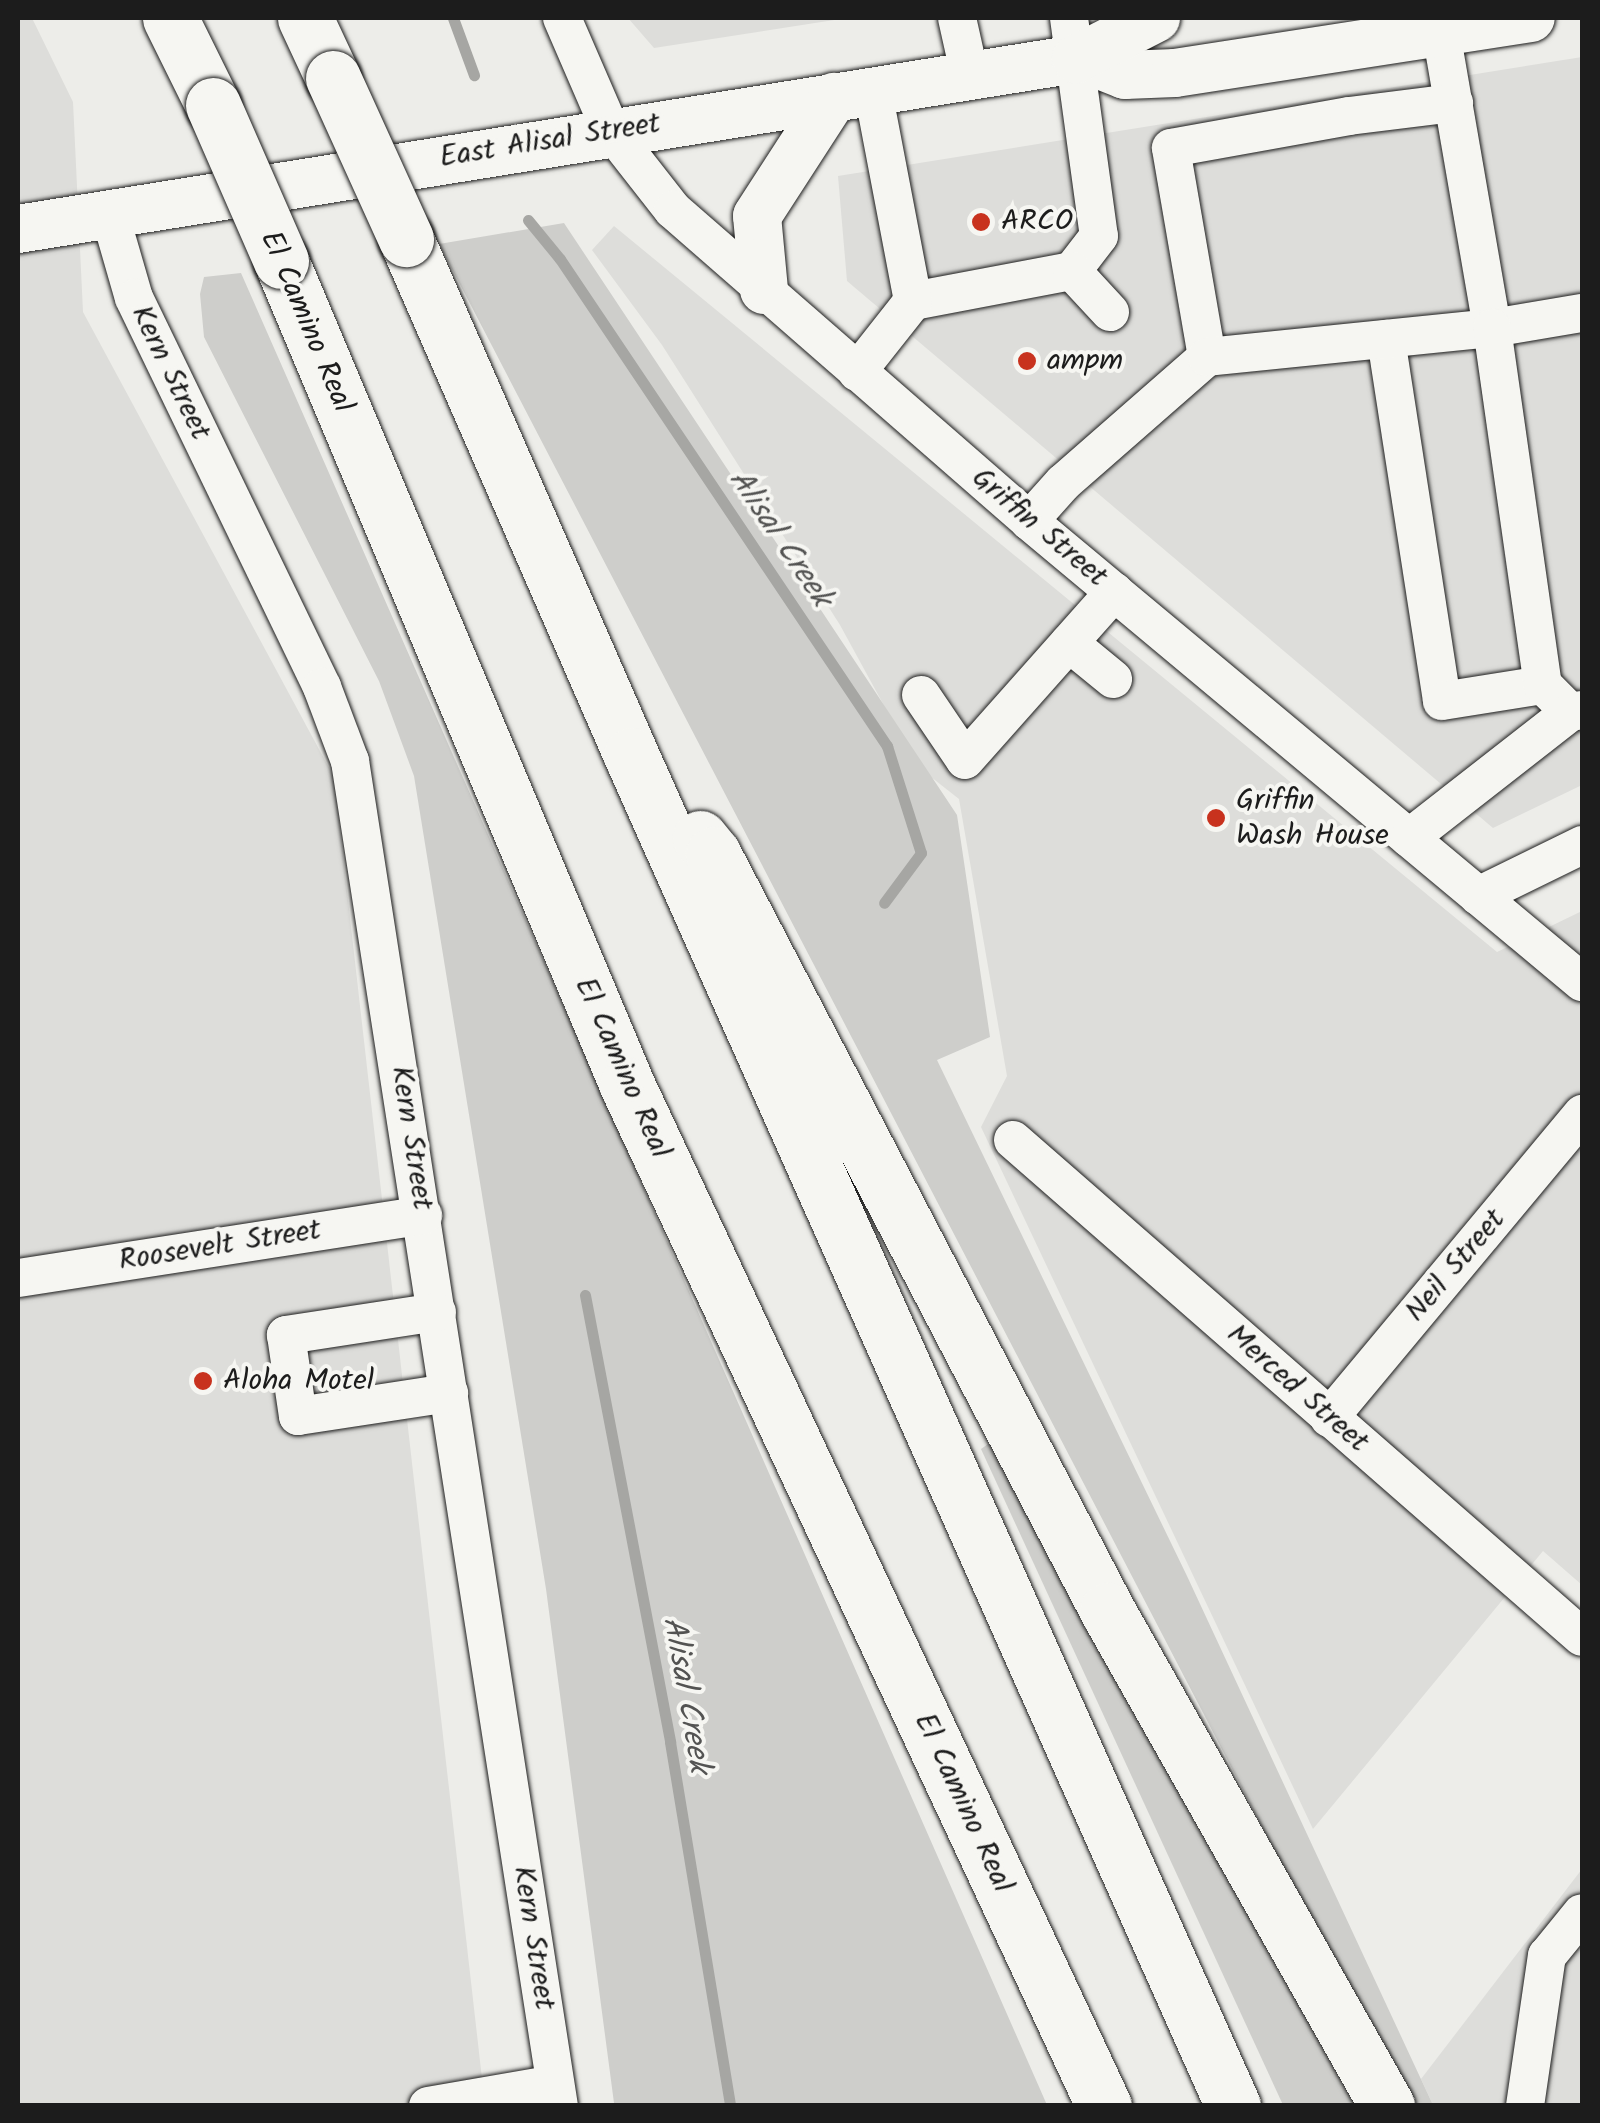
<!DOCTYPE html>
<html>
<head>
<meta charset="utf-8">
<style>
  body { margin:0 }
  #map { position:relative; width:1600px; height:2123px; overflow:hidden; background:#edede9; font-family:Kalam,sans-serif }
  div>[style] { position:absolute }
  .built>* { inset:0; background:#ddddda }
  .green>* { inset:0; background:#cececb }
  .stream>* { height:11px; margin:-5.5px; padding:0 5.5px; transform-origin:5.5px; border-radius:5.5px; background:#a6a6a3 }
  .roads { filter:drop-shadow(0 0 2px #1c1c1c) drop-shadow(0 0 2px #1c1c1c) }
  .minor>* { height:38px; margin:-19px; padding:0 19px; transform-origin:19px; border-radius:19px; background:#f6f6f2 }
  .major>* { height:48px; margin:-24px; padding:0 24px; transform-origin:24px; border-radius:24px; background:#f6f6f2 }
  .highway>* { height:55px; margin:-27.5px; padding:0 27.5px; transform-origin:27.5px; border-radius:27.5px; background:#f6f6f2 }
  .bridges { filter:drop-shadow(0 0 2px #1c1c1c) drop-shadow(0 0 2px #1c1c1c) }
  .highway-bridge>* { height:55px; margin:-27.5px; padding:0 27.5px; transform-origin:27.5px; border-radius:27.5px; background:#f6f6f2 }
  .dots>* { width:28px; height:28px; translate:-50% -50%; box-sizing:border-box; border:5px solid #f6f6f2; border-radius:50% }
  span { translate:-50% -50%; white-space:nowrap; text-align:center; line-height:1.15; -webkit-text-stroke:8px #f6f6f2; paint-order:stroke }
  .street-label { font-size:30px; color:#1c1c1c }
  .poi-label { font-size:30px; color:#1c1c1c }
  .left { translate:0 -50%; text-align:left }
  .water-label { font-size:32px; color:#535352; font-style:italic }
  .frame { position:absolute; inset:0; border:20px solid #1c1c1c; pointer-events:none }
</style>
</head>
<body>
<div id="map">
  <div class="built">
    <div style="clip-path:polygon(18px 18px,32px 18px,73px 102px,83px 312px,334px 777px,485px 2105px,18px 2105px)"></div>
    <div style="clip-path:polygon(628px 18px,847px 18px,654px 48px)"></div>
    <div style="clip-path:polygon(1582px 57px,1582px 785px,1493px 828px,847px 281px,838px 176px)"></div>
    <div style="clip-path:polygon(614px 226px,1497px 952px,1582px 911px,1582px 1585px,1543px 1551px,1313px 1829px,981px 1127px,1007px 1076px,959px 799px,917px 766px,840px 625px,662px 345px,592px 250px)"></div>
    <div style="clip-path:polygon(1582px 1869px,1582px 2105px,1433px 2105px,1421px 2079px)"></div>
  </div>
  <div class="green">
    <div style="clip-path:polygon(564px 223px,957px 815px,990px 1037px,937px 1060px,1187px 1576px,1433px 2105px,1407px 2105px,439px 244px)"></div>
    <div style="clip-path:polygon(241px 273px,1047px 2105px,614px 2103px,546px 1589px,414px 776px,379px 681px,204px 337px,200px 294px,204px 277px)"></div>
    <div style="clip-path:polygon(998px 1437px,1359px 2105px,1283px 2105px,981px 1449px)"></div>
  </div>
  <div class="stream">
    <div style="left:453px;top:18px;width:61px;rotate:69.8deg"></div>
    <div style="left:528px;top:220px;width:50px;rotate:50.6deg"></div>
    <div style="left:560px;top:259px;width:587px;rotate:56.12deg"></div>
    <div style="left:887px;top:746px;width:112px;rotate:72.4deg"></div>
    <div style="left:921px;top:853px;width:62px;rotate:126.5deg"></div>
    <div style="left:585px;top:1295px;width:455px;rotate:79.2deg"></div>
    <div style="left:670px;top:1742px;width:369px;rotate:80.6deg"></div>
  </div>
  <div class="roads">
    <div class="minor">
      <div style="left:562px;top:18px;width:123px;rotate:66.6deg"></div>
      <div style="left:611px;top:131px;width:100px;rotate:51.9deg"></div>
      <div style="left:673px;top:210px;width:473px;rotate:41.1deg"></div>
      <div style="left:1029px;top:521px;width:720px;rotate:39.82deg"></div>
      <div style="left:957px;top:18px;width:59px;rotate:77.4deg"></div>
      <div style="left:1069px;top:18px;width:220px;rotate:82.2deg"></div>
      <div style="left:1099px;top:236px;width:44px;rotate:127.6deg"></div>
      <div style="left:1441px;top:32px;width:300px;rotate:80.2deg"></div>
      <div style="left:1492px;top:328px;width:91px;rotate:-9.5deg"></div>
      <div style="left:110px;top:215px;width:86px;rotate:73.9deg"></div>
      <div style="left:134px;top:298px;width:432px;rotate:64.2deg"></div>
      <div style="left:322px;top:687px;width:79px;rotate:69.3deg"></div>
      <div style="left:350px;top:761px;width:1361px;rotate:81.17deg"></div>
      <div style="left:913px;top:301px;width:162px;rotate:-10.7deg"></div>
      <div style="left:1072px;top:271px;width:56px;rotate:47.2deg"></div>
      <div style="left:1386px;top:339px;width:366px;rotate:81.2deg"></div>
      <div style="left:1442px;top:701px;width:102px;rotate:-9deg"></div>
      <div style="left:1207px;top:357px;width:212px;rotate:-99.8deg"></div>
      <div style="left:1171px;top:148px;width:181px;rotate:-10.2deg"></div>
      <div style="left:1349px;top:116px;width:106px;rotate:-7.1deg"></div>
      <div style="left:857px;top:372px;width:90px;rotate:-51.7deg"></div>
      <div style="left:913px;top:301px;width:214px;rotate:-100.8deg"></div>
      <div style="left:1029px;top:521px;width:51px;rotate:-48.2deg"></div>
      <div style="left:1063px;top:483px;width:191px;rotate:-41.2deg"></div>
      <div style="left:1207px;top:357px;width:286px;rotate:-5.8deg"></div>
      <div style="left:1492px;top:328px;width:361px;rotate:81.9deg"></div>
      <div style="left:1543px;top:685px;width:38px;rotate:45deg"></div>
      <div style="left:1570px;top:712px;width:12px;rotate:-9deg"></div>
      <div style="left:1069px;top:643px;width:57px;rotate:39.3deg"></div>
      <div style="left:921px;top:695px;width:78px;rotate:55.9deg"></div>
      <div style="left:965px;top:760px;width:225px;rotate:-48.4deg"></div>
      <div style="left:1409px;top:838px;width:204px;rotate:-38deg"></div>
      <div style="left:1478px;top:896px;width:116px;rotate:-26.1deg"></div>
      <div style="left:1013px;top:1140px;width:755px;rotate:41.14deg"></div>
      <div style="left:18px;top:1278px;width:410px;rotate:-8.8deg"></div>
      <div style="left:437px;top:1312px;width:153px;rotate:171.3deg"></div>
      <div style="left:286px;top:1335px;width:82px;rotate:81.6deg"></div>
      <div style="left:298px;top:1416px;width:153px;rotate:-8.7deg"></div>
      <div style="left:1329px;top:1418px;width:396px;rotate:-50.2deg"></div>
      <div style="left:428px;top:2106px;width:129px;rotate:-9.8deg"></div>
      <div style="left:1525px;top:2106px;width:152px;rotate:-81.7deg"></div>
      <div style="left:1547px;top:1956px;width:55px;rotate:-50.9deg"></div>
    </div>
    <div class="major">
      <div style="left:1082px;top:58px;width:46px;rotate:21.6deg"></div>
      <div style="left:1125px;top:75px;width:50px;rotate:-2.3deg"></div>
      <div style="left:1175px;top:73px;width:360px;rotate:-8.8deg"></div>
      <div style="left:18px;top:229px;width:1072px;rotate:-9.13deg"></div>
      <div style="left:1076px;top:59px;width:90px;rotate:-27.1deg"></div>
      <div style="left:764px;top:290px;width:74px;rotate:-95.4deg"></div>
      <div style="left:757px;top:216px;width:142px;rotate:-57.1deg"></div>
    </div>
    <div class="highway">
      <div style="left:170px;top:18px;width:97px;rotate:63.7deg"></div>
      <div style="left:305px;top:18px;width:66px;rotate:65deg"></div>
      <div style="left:406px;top:239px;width:563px;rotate:66.44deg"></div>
      <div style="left:631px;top:755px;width:1479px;rotate:65.98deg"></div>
      <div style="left:281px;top:261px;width:894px;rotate:67.22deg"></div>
      <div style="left:627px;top:1085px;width:1127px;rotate:64.96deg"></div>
      <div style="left:700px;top:838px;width:21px;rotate:51deg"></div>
      <div style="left:713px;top:854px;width:853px;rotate:62.47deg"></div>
      <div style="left:1107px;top:1610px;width:570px;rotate:60.55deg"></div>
    </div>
  </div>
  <div class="bridges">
    <div class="highway-bridge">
      <div style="left:333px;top:78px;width:177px;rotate:65.6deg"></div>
      <div style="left:213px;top:105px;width:170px;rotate:66.4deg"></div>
    </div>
  </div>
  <div class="dots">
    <div style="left:981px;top:222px;background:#c8321e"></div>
    <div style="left:1027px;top:361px;background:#c8321e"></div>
    <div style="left:1216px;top:818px;background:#c8321e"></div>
    <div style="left:203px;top:1381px;background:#c8321e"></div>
  </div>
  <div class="street-label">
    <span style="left:550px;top:141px;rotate:-9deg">East Alisal Street</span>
    <span style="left:306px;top:322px;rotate:67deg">El Camino Real</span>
    <span style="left:170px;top:373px;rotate:64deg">Kern Street</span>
    <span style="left:1039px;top:528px;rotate:40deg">Griffin Street</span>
    <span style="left:622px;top:1068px;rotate:66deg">El Camino Real</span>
    <span style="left:411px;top:1138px;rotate:81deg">Kern Street</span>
    <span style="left:220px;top:1246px;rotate:-9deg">Roosevelt Street</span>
    <span style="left:1456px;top:1266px;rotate:-50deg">Neil Street</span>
    <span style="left:1297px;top:1389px;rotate:41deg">Merced Street</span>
    <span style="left:963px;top:1803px;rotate:65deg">El Camino Real</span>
    <span style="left:533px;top:1938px;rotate:81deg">Kern Street</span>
  </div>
  <div class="poi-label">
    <span class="left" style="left:1001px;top:222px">ARCO</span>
    <span class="left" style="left:1047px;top:361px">ampm</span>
    <span class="left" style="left:1236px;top:818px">Griffin<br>Wash House</span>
    <span class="left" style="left:223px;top:1381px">Aloha Motel</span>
  </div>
  <div class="water-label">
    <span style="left:779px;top:539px;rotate:56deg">Alisal Creek</span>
    <span style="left:685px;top:1695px;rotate:80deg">Alisal Creek</span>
  </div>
  <div class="frame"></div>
</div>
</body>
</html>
